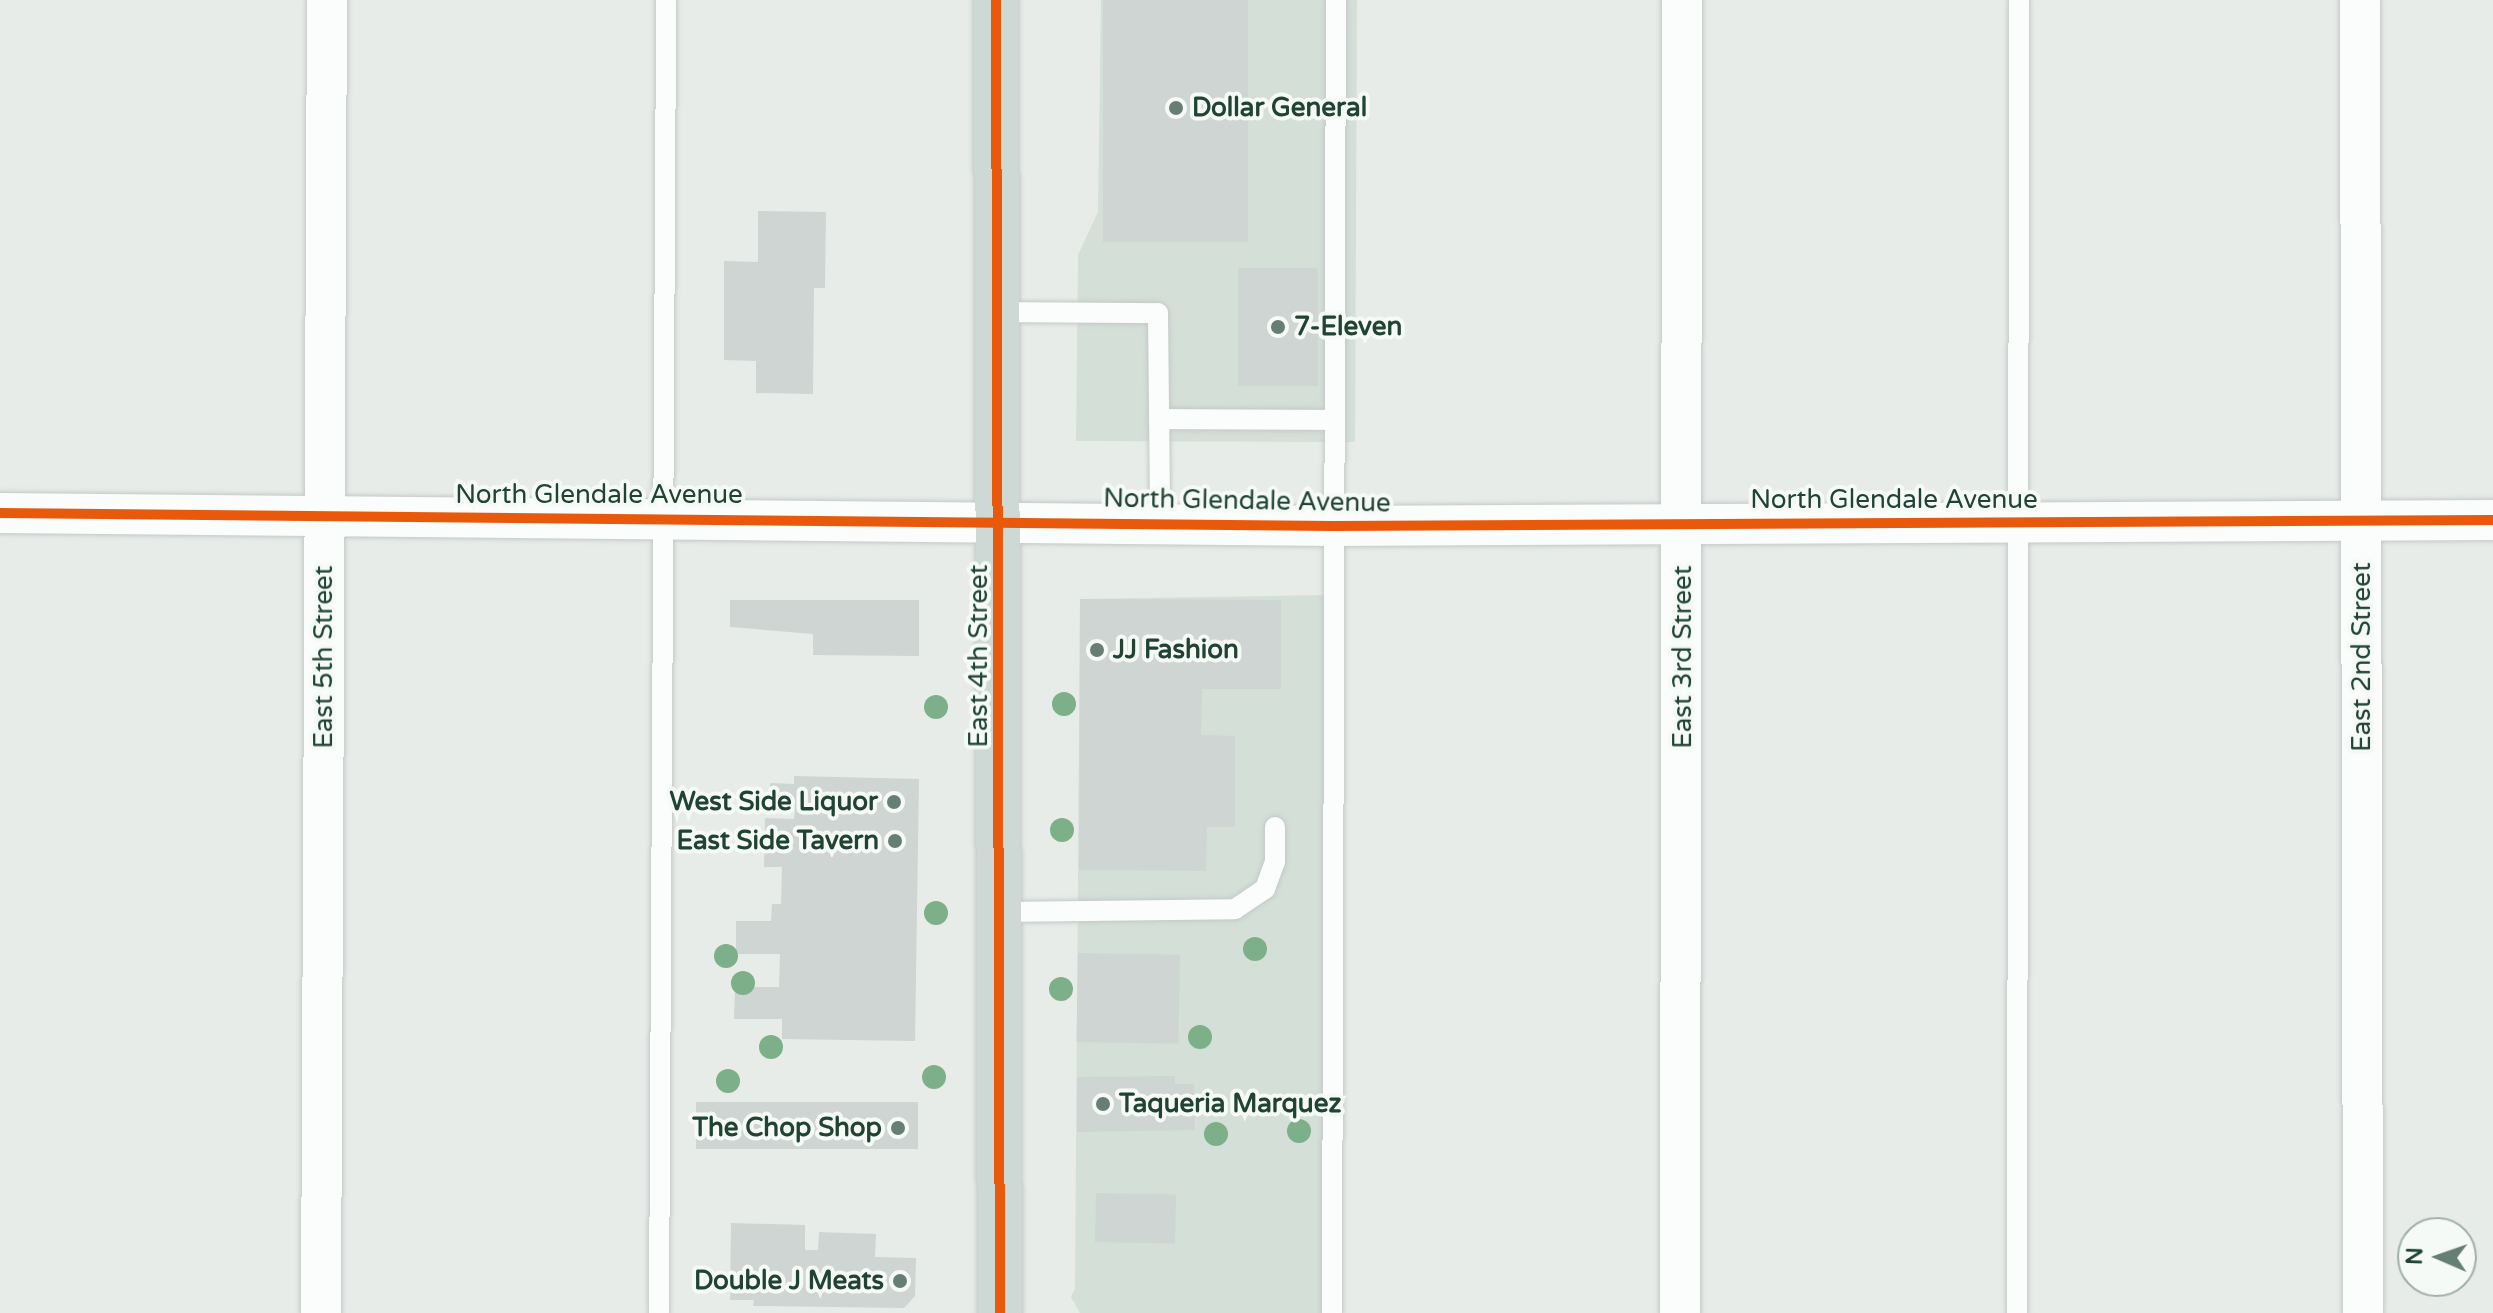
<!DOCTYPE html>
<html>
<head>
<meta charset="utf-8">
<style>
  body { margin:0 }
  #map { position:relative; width:2493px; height:1313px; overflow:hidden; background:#e7ece9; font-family:"Varela Round",sans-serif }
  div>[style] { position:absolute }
  .built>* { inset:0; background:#d4dfd8 }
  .building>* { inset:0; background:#ced5d2; transform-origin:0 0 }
  .roads { filter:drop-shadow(0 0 2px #c4c9c6) drop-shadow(0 0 2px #c4c9c6) }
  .lane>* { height:20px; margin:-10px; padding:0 10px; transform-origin:10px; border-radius:10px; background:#fbfcfc }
  .street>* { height:40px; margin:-20px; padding:0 20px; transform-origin:20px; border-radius:20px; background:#fbfcfc }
  .primary>* { height:44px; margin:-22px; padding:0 22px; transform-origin:22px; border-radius:22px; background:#ced8d4 }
  .cycleway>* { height:10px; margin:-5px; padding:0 5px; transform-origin:5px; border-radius:5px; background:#e8590c }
  .trees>* { width:24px; height:24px; margin:-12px; border-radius:50%; background:#7db089 }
  .dots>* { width:22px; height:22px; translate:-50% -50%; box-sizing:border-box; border:4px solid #f5faf7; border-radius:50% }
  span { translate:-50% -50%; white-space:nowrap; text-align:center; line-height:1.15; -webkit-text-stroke:8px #f5faf7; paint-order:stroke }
  .poi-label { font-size:26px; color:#214334; font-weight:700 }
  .left { translate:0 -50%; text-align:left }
  .right { translate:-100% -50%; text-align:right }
  .street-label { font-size:26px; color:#214334 }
  .north { position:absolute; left:2397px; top:1217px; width:80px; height:80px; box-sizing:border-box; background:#f5faf7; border:2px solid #a0b1a9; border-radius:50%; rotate:272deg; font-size:22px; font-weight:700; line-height:32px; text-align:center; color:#214334 }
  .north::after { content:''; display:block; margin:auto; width:28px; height:36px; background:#667e73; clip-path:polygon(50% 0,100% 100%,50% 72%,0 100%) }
</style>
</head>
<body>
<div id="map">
  <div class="built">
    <div style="clip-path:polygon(1101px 0,1357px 0,1355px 442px,1076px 441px,1078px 255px,1098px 212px)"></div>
    <div style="clip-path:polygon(1326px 595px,1324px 1313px,1080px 1313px,1071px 1297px,1075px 1288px,1080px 599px)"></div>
  </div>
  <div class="building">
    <div style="left:1103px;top:0;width:145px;height:242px"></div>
    <div style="clip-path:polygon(758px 211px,826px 212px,825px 288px,814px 288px,813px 394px,756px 393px,756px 361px,724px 360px,724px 261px,758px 262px)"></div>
    <div style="left:1238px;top:268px;width:80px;height:118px"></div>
    <div style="clip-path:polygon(1080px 599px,1281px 600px,1281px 689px,1202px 689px,1201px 735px,1235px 736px,1235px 827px,1207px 827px,1206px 871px,1079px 870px)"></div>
    <div style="clip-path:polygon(730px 600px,919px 600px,919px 656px,813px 655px,813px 634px,730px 627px)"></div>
    <div style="clip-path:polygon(794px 776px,919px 779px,915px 1041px,782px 1039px,782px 1019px,734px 1019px,735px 987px,779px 987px,780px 954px,736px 954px,736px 921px,771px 921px,772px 904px,781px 904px,782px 867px,764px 867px,765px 818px,794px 819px,795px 810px,770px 809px,770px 783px,794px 784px)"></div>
    <div style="left:1078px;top:953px;width:102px;height:89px;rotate:1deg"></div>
    <div style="clip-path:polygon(1175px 1076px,1175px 1084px,1194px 1084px,1195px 1130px,1077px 1132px,1077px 1077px)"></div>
    <div style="left:696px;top:1102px;width:222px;height:47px"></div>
    <div style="left:1096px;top:1193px;width:80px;height:49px;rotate:1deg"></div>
    <div style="clip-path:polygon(731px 1223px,805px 1225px,805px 1250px,818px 1250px,819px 1232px,876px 1234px,875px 1257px,916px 1258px,915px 1296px,904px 1308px,753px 1306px,754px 1300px,730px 1300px)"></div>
  </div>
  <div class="roads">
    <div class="lane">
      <div style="left:1000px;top:312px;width:158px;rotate:0.4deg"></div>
      <div style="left:1158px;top:313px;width:207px;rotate:89.4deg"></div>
      <div style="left:1159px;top:419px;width:175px;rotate:0.3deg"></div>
      <div style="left:1001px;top:912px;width:234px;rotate:-0.7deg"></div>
      <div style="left:1235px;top:909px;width:36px;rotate:-34deg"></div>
      <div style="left:1265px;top:889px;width:29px;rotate:-70deg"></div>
      <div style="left:1275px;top:862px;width:35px;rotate:-90deg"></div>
      <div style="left:659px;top:1313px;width:1313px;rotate:-89.69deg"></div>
      <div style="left:1332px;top:1313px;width:1313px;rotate:-89.83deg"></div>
      <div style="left:2017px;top:1313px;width:1313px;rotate:-89.91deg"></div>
    </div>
    <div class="street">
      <div style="left:2360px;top:0;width:1313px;rotate:89.87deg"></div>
      <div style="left:0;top:513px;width:1333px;rotate:0.56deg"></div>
      <div style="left:1333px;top:526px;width:1160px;rotate:-0.3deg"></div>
      <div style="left:321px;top:1313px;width:1313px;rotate:-89.74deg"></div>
      <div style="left:1680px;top:1313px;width:1313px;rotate:-89.91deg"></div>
    </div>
    <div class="primary">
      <div style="left:996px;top:0;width:1313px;rotate:89.83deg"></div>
    </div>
  </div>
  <div class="cycleway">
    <div style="left:996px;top:0;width:1313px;rotate:89.83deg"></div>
    <div style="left:0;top:513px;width:1333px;rotate:0.56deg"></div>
    <div style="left:1333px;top:526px;width:1160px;rotate:-0.3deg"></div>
  </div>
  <div class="trees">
    <div style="left:1064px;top:704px"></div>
    <div style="left:936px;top:707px"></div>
    <div style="left:1062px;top:830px"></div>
    <div style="left:936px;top:913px"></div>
    <div style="left:1255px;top:949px"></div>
    <div style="left:726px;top:956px"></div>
    <div style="left:743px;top:983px"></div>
    <div style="left:1061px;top:989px"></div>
    <div style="left:1200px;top:1037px"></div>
    <div style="left:771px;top:1047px"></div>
    <div style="left:934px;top:1077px"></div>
    <div style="left:728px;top:1081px"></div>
    <div style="left:1299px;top:1131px"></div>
    <div style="left:1216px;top:1134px"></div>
  </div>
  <div class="dots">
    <div style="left:1176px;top:108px;background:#667e73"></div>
    <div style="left:1278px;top:327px;background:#667e73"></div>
    <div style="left:1097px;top:650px;background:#667e73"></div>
    <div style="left:894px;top:802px;background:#667e73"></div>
    <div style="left:895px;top:841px;background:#667e73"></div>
    <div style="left:1103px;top:1104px;background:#667e73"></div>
    <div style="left:898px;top:1128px;background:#667e73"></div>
    <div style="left:900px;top:1281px;background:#667e73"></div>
  </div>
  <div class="poi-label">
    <span class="left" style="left:1192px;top:108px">Dollar General</span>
    <span class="left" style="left:1294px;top:327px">7-Eleven</span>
    <span class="left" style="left:1113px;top:650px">JJ Fashion</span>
    <span class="right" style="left:878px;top:802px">West Side Liquor</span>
    <span class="right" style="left:879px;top:841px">East Side Tavern</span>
    <span class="left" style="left:1119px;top:1104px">Taqueria Marquez</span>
    <span class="right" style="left:882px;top:1128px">The Chop Shop</span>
    <span class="right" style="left:884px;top:1281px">Double J Meats</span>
  </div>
  <div class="street-label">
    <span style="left:599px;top:495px">North Glendale Avenue</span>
    <span style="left:1894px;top:500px">North Glendale Avenue</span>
    <span style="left:1247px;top:501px;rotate:1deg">North Glendale Avenue</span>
    <span style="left:979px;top:656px;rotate:-90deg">East 4th Street</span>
    <span style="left:324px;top:657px;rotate:-90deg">East 5th Street</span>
    <span style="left:1683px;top:657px;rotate:-90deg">East 3rd Street</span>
    <span style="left:2362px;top:657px;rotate:-90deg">East 2nd Street</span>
  </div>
  <div class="north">N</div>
</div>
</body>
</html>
